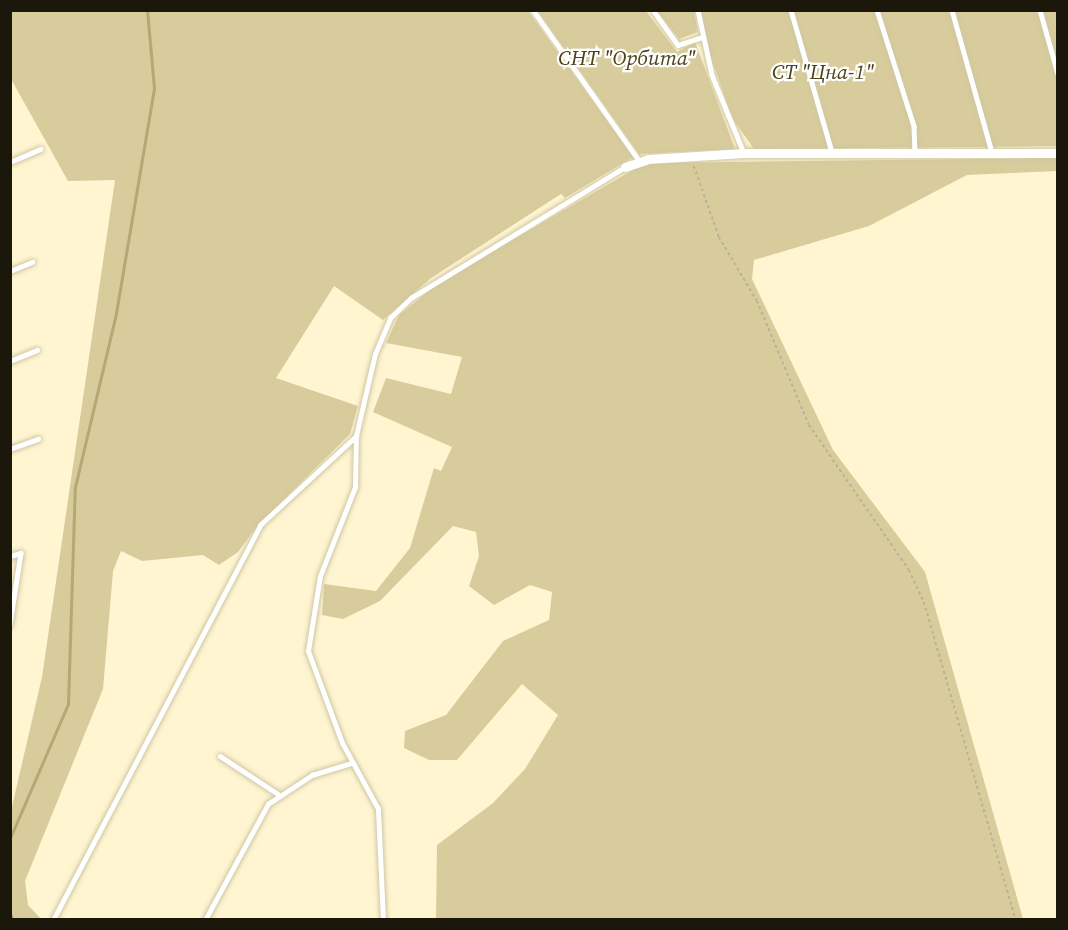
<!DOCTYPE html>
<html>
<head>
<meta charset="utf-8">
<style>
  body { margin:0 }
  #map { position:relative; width:1068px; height:930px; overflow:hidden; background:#fff5d1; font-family:"Source Serif 4",serif }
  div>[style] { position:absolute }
  .green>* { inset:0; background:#d8cc9c }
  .stream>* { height:3px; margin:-1.5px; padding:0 1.5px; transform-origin:1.5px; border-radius:1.5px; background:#b5a874 }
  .path>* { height:1.5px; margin-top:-0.75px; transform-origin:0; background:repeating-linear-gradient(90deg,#bab295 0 3px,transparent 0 6px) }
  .roads { filter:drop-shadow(0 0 2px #cfc6a3) drop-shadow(0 0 2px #cfc6a3) }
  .lane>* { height:4.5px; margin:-2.25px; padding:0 2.25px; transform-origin:2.25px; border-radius:2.25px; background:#fff }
  .street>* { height:9px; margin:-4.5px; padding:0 4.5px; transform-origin:4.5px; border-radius:4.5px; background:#fff }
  span { translate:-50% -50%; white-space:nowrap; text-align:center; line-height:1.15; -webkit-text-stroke:4.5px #fff; paint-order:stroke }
  .park-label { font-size:21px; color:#4d4219; font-style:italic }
  .frame { position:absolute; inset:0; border:12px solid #1b180b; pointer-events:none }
</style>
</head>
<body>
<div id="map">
  <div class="green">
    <div style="clip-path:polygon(10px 11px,528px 11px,633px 157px,565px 198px,561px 194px,431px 278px,383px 320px,334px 286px,276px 378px,358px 406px,350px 434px,258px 525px,238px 552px,219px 565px,203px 555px,142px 561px,121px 551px,113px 571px,103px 689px,25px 881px,28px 905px,42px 920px,11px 919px,11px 811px,42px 677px,115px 180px,68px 181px,11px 79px)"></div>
    <div style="clip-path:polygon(538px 11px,646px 11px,677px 52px,695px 42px,735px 149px,639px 154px)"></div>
    <div style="clip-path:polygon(657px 11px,694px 11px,698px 32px,679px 39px)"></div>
    <div style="clip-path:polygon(701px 11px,1057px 11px,1057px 146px,754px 149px,733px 119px,707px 47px)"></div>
    <div style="clip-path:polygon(1057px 158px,1057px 171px,967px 175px,869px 226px,754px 260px,752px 279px,833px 450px,925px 572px,1023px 919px,436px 919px,437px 845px,493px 803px,525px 769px,558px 715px,522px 684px,457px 760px,429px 760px,404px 748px,405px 731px,446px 715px,503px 641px,549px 620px,552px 592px,530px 585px,494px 605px,469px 586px,479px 556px,476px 532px,453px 526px,380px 601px,343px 619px,322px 615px,324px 584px,376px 591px,410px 548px,434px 468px,441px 471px,452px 447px,373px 412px,386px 378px,451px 394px,462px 357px,386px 343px,399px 315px,439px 283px,645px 163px)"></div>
  </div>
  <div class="stream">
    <div style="left:10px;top:838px;width:146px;rotate:-66.6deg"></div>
    <div style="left:68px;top:704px;width:217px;rotate:-88.2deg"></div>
    <div style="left:75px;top:487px;width:179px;rotate:-76.7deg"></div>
    <div style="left:116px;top:313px;width:228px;rotate:-80.4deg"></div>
    <div style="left:154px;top:88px;width:78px;rotate:-95.1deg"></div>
    <div style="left:10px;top:914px;width:7px;rotate:63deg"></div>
  </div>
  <div class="path">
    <div style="left:694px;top:166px;width:75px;rotate:70.6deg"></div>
    <div style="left:719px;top:237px;width:74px;rotate:59.3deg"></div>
    <div style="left:757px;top:301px;width:134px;rotate:67.2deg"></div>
    <div style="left:809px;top:425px;width:176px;rotate:55.4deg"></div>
    <div style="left:909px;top:570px;width:35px;rotate:65deg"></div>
    <div style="left:924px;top:602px;width:331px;rotate:73.9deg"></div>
  </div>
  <div class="roads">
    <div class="lane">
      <div style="left:533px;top:10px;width:184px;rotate:54.8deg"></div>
      <div style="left:653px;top:10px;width:43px;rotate:54.5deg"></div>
      <div style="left:678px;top:45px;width:25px;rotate:-18deg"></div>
      <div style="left:698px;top:10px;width:66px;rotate:77.8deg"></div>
      <div style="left:712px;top:75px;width:84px;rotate:67.7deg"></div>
      <div style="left:791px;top:10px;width:148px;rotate:73.9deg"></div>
      <div style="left:877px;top:10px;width:122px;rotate:72.3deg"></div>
      <div style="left:914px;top:126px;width:28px;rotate:88deg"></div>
      <div style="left:952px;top:10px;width:148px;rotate:74.3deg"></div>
      <div style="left:1040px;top:10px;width:66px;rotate:74.3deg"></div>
      <div style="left:10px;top:162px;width:33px;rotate:-23deg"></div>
      <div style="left:10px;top:271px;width:24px;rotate:-22deg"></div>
      <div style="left:10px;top:361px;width:29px;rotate:-22deg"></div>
      <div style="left:10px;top:449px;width:30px;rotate:-20deg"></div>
      <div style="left:10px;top:556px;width:11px;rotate:-15deg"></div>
      <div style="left:21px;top:553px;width:73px;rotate:98.7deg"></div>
      <div style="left:220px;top:756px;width:69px;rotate:33.2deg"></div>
      <div style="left:53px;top:920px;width:446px;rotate:-62.3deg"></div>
      <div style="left:260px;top:525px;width:131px;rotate:-42.8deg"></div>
      <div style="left:205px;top:920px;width:132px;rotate:-61.5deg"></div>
      <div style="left:268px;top:804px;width:53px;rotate:-33.4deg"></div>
      <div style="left:312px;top:775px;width:41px;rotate:-17.1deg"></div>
      <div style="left:383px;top:920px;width:111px;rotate:-92.6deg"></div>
      <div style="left:378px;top:809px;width:75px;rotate:-118.6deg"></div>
      <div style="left:342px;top:743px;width:98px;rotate:-110.3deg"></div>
      <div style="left:308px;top:651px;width:76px;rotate:-80.9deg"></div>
      <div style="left:320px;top:576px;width:96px;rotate:-68.5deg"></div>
      <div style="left:355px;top:487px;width:51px;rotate:-88.9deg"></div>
      <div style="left:356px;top:436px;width:84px;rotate:-77deg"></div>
      <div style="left:375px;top:354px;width:39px;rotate:-67deg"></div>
      <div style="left:390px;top:318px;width:29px;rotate:-44deg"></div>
      <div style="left:411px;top:298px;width:251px;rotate:-31.5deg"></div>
    </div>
    <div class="street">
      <div style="left:625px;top:167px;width:24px;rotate:-19deg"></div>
      <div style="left:648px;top:159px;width:96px;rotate:-3.6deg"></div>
      <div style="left:744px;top:153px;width:314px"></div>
    </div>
  </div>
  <div class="park-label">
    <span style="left:627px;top:58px">CНТ "Орбита"</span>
    <span style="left:823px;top:72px">СТ "Цна-1"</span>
  </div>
  <div class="frame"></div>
</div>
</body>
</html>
